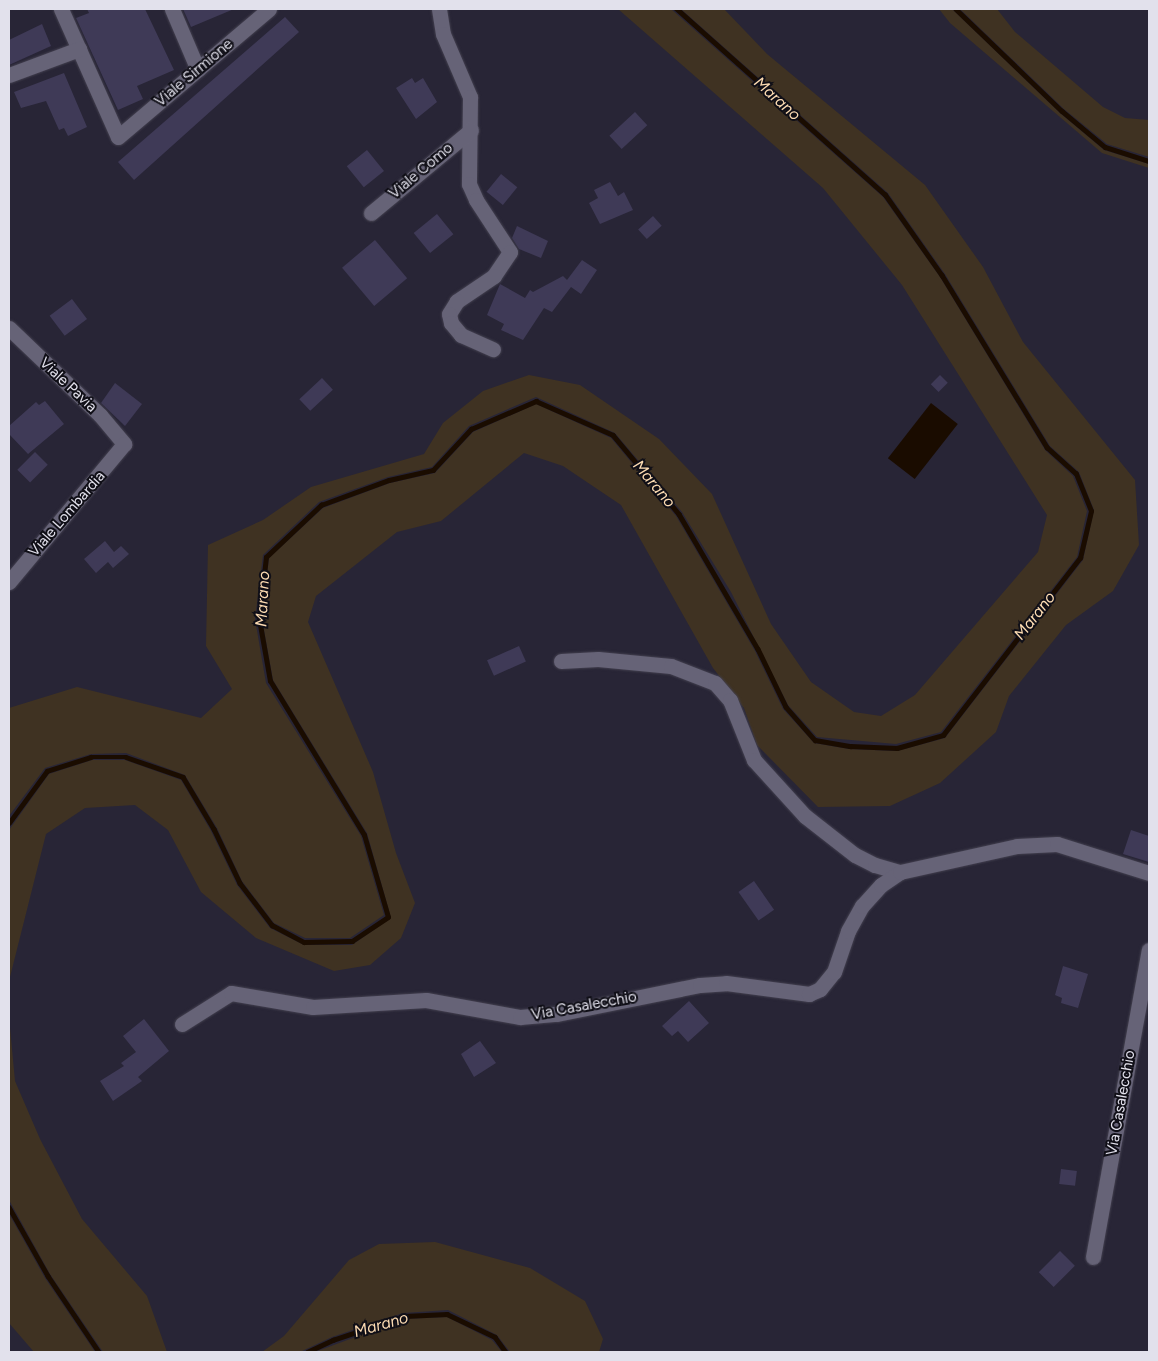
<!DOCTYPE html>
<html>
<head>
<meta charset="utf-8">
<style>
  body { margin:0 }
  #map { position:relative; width:1158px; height:1361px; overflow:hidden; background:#282536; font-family:Figtree,sans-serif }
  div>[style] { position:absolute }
  .green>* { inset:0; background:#3f3222 }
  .water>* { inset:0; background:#1a0c00; transform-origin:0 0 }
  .stream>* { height:4.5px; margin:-2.25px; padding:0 2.25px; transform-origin:2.25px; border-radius:2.25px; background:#1a0c00 }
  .building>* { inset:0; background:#3f3a57; transform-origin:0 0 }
  .roads { filter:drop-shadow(0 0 1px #43404f) drop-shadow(0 0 1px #43404f) }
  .minor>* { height:15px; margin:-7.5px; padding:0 7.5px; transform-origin:7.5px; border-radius:7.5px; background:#666377 }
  span { translate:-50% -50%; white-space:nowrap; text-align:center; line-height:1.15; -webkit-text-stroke:4px #100f17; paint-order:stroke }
  .street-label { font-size:15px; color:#e2e1ec }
  .water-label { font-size:16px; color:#fcdbb2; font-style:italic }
  .frame { position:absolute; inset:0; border:10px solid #e2e1ec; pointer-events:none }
</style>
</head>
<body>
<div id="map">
  <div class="green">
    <div style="clip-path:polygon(618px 9px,671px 9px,883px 197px,940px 277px,1045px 450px,1073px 476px,1087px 511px,1077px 557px,941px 732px,896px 744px,817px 737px,788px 705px,731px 592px,682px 512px,615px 433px,536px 397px,469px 426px,432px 467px,388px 477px,319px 502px,263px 555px,255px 619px,266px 683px,361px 836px,384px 915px,350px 938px,305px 938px,274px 923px,242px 881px,217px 828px,185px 775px,126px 753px,91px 754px,45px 768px,9px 816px,9px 708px,77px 687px,201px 718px,232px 689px,206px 646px,208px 545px,263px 520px,311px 487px,424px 454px,443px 423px,483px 391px,529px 375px,580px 385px,659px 439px,712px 494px,771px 624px,811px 682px,854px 712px,881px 716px,915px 695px,1038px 552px,1047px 515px,902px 285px,823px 188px)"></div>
    <div style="clip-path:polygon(681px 9px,724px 9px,767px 54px,925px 185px,983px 267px,1023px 342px,1135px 480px,1139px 545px,1113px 591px,1066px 625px,1009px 696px,996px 732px,940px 783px,890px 806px,818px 807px,757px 745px,744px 708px,713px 668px,621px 505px,563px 466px,524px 453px,441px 521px,397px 532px,316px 596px,308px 622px,373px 772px,396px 853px,415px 903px,401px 938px,370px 965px,334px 971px,256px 938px,201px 892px,168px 830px,135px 805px,85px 808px,46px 834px,9px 981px,9px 830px,49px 774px,92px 760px,125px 760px,181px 780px,211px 831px,237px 885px,270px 928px,304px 945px,352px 945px,391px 918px,367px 833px,273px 680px,262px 619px,269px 558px,323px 508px,390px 483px,435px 473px,473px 432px,536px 404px,611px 438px,676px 516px,755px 651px,783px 709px,814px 743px,849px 749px,897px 751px,945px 738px,1083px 560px,1094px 510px,1079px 472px,1050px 446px,945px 274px,888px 193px)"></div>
    <div style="clip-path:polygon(939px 9px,952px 9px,1060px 113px,1104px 150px,1149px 164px,1149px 168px,1102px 153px,950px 23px)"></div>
    <div style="clip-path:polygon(960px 9px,997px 9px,1015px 32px,1103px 107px,1125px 118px,1149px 120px,1149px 157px,1107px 144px,1064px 109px)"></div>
    <div style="clip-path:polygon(9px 1017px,15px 1081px,40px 1139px,82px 1219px,147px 1296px,167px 1352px,103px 1352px,50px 1274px,9px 1200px)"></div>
    <div style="clip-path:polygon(9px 1214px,45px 1278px,95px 1352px,34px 1352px,9px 1323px)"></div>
    <div style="clip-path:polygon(435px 1242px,530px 1268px,585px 1301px,603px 1339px,599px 1352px,510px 1352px,497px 1335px,448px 1310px,403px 1313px,332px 1337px,300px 1352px,262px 1352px,284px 1336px,349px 1260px,379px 1244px)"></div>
    <div style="clip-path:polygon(447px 1317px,492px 1340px,502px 1352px,315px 1352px,404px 1319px)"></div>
  </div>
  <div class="water">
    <div style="left:931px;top:403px;width:34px;height:70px;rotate:38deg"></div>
  </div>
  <div class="stream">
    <div style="left:956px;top:9px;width:147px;rotate:43.9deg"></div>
    <div style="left:1062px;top:111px;width:56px;rotate:39.9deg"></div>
    <div style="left:1105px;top:147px;width:46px;rotate:17.7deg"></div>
    <div style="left:9px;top:823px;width:64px;rotate:-53.8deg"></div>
    <div style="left:47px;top:771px;width:46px;rotate:-17.7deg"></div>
    <div style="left:91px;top:757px;width:35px"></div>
    <div style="left:126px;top:757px;width:60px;rotate:19.3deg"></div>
    <div style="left:183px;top:777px;width:61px;rotate:59.2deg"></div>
    <div style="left:214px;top:829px;width:60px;rotate:64.3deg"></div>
    <div style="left:240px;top:883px;width:53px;rotate:52.7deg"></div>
    <div style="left:272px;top:925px;width:36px;rotate:28deg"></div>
    <div style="left:304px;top:942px;width:48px;rotate:-1.2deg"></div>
    <div style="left:352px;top:941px;width:43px;rotate:-33.7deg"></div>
    <div style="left:388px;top:917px;width:85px;rotate:-106.3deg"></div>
    <div style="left:364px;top:835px;width:180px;rotate:-121.4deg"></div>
    <div style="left:270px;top:681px;width:63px;rotate:-100.1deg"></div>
    <div style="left:259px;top:619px;width:62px;rotate:-83.6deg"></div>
    <div style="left:266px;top:557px;width:76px;rotate:-43.4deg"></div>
    <div style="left:321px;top:505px;width:72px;rotate:-20.2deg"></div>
    <div style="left:389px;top:480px;width:45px;rotate:-12.8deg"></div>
    <div style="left:433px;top:470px;width:56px;rotate:-47.2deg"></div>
    <div style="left:471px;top:429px;width:71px;rotate:-23.3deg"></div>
    <div style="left:536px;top:401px;width:84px;rotate:23.8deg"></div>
    <div style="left:613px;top:435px;width:103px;rotate:50.1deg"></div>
    <div style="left:679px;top:514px;width:156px;rotate:59.7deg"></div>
    <div style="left:758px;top:649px;width:64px;rotate:64.2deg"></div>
    <div style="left:786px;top:707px;width:44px;rotate:48.7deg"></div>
    <div style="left:815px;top:740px;width:36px;rotate:10deg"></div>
    <div style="left:850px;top:746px;width:47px;rotate:2.4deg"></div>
    <div style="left:897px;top:748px;width:48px;rotate:-15.8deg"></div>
    <div style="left:943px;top:735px;width:224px;rotate:-52.3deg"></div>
    <div style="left:1080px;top:558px;width:48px;rotate:-76.8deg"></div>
    <div style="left:1091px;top:511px;width:40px;rotate:-112deg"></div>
    <div style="left:1076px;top:474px;width:39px;rotate:-138deg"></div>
    <div style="left:1047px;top:448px;width:202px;rotate:-121.4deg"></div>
    <div style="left:942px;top:276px;width:99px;rotate:-125.1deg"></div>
    <div style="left:885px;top:195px;width:280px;rotate:-138.3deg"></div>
    <div style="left:9px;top:1207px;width:79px;rotate:60.5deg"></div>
    <div style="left:48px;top:1276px;width:92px;rotate:56.1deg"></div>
    <div style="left:307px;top:1352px;width:29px;rotate:-25deg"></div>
    <div style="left:333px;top:1340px;width:75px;rotate:-18.7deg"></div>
    <div style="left:404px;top:1316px;width:43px;rotate:-2.7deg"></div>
    <div style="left:447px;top:1314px;width:53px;rotate:25.6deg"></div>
    <div style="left:495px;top:1337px;width:19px;rotate:54deg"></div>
  </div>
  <div class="building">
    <div style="clip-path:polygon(87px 9px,145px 9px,174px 70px,137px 86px,143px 99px,118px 110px,76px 18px,89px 13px)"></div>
    <div style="clip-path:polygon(183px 9px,234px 9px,191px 27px)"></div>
    <div style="clip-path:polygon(285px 17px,299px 32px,134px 180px,118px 162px)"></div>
    <div style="clip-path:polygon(42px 24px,51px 46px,9px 65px,9px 40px)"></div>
    <div style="clip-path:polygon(64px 73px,87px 127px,68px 136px,64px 128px,59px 130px,46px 101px,21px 108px,14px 92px)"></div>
    <div style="clip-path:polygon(412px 78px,415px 83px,423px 78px,437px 102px,416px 119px,396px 88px)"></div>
    <div style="left:635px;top:112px;width:18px;height:35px;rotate:47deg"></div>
    <div style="left:367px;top:150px;width:27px;height:26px;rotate:51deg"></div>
    <div style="left:501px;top:174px;width:21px;height:23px;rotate:39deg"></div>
    <div style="clip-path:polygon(610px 182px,618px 196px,624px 192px,633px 210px,600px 224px,589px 203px,598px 198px,594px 190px)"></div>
    <div style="left:437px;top:214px;width:26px;height:30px;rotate:51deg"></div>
    <div style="left:653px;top:216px;width:13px;height:20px;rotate:48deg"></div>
    <div style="clip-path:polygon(517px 226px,548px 241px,541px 258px,519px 249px,512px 238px)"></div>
    <div style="left:375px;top:240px;width:50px;height:43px;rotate:50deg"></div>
    <div style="clip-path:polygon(582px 260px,597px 270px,581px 294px,571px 287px,552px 312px,544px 308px,523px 340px,501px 330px,504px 324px,487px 315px,500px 284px,525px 298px,530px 290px,533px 292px,563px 276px,567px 280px)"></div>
    <div style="left:72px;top:299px;width:25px;height:28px;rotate:53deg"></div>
    <div style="left:940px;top:375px;width:11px;height:13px;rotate:45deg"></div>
    <div style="left:322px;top:378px;width:16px;height:31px;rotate:47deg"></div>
    <div style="clip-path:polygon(115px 383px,142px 404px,125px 426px,101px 403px)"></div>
    <div style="clip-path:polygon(45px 401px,64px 424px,28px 454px,9px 434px,9px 426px,36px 402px,39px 405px)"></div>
    <div style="left:35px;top:452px;width:18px;height:25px;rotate:45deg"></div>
    <div style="clip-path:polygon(105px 541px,114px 552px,121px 546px,129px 554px,113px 568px,108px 562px,96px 573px,84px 559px)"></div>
    <div style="left:519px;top:646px;width:17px;height:35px;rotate:66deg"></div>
    <div style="clip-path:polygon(1131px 830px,1149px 836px,1149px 862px,1123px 854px)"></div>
    <div style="left:754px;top:881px;width:35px;height:19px;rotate:55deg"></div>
    <div style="clip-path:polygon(1063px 966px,1088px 974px,1078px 1008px,1061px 1003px,1062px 998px,1055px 995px)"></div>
    <div style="clip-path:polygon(689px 1001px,709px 1023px,688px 1042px,678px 1031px,672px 1036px,662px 1026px)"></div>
    <div style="clip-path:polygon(144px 1019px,169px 1051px,138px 1077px,142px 1081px,113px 1101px,100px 1081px,124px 1066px,121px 1063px,136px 1052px,123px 1036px)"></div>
    <div style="clip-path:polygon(480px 1041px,496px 1063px,474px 1077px,461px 1054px)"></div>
    <div style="left:1061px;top:1169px;width:16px;height:15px;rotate:7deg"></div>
    <div style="left:1060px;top:1251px;width:21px;height:30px;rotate:45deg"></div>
  </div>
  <div class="roads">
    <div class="minor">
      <div style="left:61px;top:9px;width:140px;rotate:66deg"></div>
      <div style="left:118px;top:137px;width:198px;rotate:-40.3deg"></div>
      <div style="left:172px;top:9px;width:66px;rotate:66.9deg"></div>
      <div style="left:439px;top:9px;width:25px;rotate:81deg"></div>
      <div style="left:443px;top:34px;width:69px;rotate:66.8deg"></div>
      <div style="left:470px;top:97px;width:87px;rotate:90.7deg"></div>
      <div style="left:469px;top:184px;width:17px;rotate:66deg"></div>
      <div style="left:476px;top:200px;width:62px;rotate:56.8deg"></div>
      <div style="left:510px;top:252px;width:29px;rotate:124deg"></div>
      <div style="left:494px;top:276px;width:45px;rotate:146deg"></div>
      <div style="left:457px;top:301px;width:15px;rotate:122deg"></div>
      <div style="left:449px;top:314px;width:9px;rotate:77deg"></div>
      <div style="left:451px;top:323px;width:16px;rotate:50deg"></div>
      <div style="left:461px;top:335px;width:35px;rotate:24deg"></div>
      <div style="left:9px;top:75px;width:75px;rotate:-20.4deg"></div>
      <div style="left:371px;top:213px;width:130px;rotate:-39.7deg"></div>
      <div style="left:9px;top:328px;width:126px;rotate:43.7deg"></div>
      <div style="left:100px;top:415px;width:38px;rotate:50deg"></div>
      <div style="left:124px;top:444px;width:180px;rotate:129.8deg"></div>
      <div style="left:561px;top:661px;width:37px;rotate:-3deg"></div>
      <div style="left:598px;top:659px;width:73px;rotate:5.5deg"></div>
      <div style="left:671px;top:666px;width:47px;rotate:21.1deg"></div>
      <div style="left:715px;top:683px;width:23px;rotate:49deg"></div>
      <div style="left:730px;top:700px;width:65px;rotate:68.2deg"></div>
      <div style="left:754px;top:760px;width:76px;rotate:47.7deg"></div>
      <div style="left:805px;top:816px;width:63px;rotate:38deg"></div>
      <div style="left:855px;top:855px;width:22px;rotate:27deg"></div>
      <div style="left:875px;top:865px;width:26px;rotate:16deg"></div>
      <div style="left:182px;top:1024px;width:58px;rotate:-32.3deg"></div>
      <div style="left:231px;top:993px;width:83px;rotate:9.7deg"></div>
      <div style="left:313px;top:1007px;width:113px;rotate:-3.5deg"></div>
      <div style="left:426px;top:1000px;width:96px;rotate:10.3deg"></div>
      <div style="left:520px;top:1017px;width:37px;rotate:-5deg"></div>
      <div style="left:557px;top:1014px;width:146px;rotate:-11.5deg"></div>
      <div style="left:700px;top:985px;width:26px;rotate:-4deg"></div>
      <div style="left:726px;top:983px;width:84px;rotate:7.5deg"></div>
      <div style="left:809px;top:994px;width:12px;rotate:-24deg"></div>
      <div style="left:820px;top:989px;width:22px;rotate:-51deg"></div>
      <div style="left:834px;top:972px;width:43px;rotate:-71.1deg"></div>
      <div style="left:848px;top:931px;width:29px;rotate:-61deg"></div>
      <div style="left:862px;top:906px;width:28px;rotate:-48deg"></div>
      <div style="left:881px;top:885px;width:23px;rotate:-34deg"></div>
      <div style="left:900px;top:872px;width:120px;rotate:-12.5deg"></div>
      <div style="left:1017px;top:846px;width:40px;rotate:-2.9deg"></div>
      <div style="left:1057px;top:844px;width:96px;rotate:17.5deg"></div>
      <div style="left:1093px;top:1257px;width:312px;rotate:-79.7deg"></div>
    </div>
  </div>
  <div class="street-label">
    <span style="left:194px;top:73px;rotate:-40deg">Viale Sirmione</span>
    <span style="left:421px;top:171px;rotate:-40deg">Viale Como</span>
    <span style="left:68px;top:385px;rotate:43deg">Viale Pavia</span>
    <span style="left:67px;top:514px;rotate:-49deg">Viale Lombardia</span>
    <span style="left:584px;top:1006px;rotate:-10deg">Via Casalecchio</span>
    <span style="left:1121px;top:1103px;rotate:-80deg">Via Casalecchio</span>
  </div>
  <div class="water-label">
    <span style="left:777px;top:99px;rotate:42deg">Marano</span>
    <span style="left:654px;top:484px;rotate:50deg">Marano</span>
    <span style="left:263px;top:599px;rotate:-87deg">Marano</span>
    <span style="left:1035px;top:616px;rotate:-52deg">Marano</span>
    <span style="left:381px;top:1325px;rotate:-16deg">Marano</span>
  </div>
  <div class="frame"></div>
</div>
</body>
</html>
